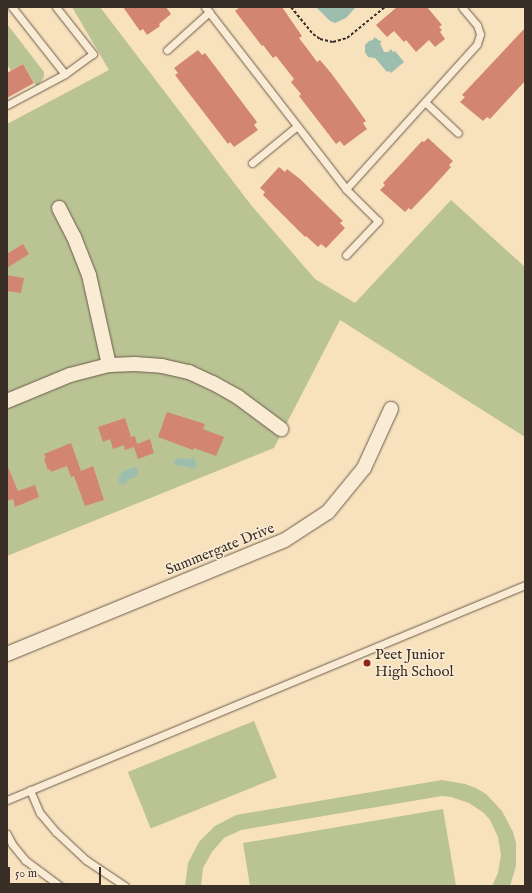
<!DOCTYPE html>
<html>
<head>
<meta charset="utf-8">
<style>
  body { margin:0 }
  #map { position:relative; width:532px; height:893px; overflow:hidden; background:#f8e1bd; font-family:"IM FELL English",serif }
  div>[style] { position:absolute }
  .green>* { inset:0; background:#bac393; transform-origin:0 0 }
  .water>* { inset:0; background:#9dbeae }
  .building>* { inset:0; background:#d28671 }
  .path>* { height:2px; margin-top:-1px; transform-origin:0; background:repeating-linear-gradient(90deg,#3a2f27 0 3px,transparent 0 5px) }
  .roads { filter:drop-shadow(0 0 1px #6a5c4c) drop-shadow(0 0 1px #6a5c4c) }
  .lane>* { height:7px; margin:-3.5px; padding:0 3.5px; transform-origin:3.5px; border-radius:3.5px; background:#faecd4 }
  .street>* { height:14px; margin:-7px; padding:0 7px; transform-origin:7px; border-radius:7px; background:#faecd4 }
  .dots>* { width:11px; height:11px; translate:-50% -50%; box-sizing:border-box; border:2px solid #faecd4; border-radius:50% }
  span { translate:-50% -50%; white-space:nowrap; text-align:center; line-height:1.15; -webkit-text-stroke:3px #faecd4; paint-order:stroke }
  .street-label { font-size:15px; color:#3a2f27 }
  .poi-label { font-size:15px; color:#3a2f27 }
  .left { translate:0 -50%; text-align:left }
  .frame { position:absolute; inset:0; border:8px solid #3a2f27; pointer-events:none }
  .scale { position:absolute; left:8px; top:867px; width:93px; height:18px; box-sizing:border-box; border:2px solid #3a2f27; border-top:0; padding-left:5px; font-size:12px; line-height:14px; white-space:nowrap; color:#3a2f27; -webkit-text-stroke:3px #faecd4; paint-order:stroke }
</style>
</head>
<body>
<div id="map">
  <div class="green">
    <div style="clip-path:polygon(72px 7px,100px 7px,251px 205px,315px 279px,355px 303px,451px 200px,525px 267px,525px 437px,340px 320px,274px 448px,7px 556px,7px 124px,109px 70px)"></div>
    <div style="clip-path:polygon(7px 24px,44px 72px,44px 77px,37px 87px,23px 64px,11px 71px,7px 64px)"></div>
    <div style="left:254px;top:721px;width:61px;height:136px;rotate:68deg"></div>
    <div style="clip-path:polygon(442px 780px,465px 784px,476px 788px,486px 794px,502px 811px,513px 832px,516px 843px,516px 866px,510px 886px,492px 886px,498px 873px,501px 855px,498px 837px,490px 820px,484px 813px,469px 803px,451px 797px,442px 796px,241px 830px,224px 838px,212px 852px,203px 868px,201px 886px,185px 886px,188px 863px,199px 842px,215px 826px,236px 815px)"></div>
    <div style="clip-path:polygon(443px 809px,456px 886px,250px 886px,243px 843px)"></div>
  </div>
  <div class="water">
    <div style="clip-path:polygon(316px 7px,355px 7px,355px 8px,346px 18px,335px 23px,330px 21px)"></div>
    <div style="clip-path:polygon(374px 37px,382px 42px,380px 43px,384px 52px,388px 52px,391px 49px,393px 52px,395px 51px,404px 62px,391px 73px,389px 71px,387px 72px,375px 58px,368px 57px,365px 52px,365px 45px,369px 41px,373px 40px)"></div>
    <div style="clip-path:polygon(193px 457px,197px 464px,194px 469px,185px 466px,178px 466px,173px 462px,177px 458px,189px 459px)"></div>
    <div style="clip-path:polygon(134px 467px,137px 469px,138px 473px,135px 478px,129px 479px,124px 485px,119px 483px,119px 477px,122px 472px)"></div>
  </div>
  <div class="building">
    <div style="clip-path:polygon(123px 7px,166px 7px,171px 14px,159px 24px,160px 26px,147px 35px,143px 29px,140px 31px)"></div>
    <div style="clip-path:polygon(240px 7px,282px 7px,302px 36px,299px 38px,309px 51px,317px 62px,320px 60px,331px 73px,356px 107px,366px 121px,363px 123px,367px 129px,344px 146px,340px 141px,336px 144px,299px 96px,301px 94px,291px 82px,294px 79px,276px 56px,273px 58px,263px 45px,262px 46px,235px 11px)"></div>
    <div style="clip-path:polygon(397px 7px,427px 7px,442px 25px,439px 27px,442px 30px,440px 32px,445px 39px,435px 47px,429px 40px,416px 52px,406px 40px,404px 42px,394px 31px,387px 37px,376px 25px)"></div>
    <div style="clip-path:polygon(525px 28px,525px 81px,490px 119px,487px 117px,483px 121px,460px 102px,465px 97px,462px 95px)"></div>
    <div style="clip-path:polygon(198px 50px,202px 55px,205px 53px,257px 122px,254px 125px,258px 130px,234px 147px,230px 142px,228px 144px,175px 75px,178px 73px,174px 68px)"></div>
    <div style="clip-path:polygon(23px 64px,34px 83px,7px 98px,7px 73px)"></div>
    <div style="clip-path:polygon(428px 138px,453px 161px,449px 165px,451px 167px,431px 189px,411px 210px,409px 208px,405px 212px,380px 190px,385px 185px,383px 183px,399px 166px,422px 141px,424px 142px)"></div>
    <div style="clip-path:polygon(279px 167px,285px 172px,287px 169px,300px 179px,343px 221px,340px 223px,345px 228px,326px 248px,321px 244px,318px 247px,306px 236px,305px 237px,263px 195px,265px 192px,260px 188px)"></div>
    <div style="clip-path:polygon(23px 244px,29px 254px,7px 268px,7px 254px)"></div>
    <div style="clip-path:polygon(7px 275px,24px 278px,21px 293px,7px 291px)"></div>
    <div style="clip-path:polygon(167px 412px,205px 424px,203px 429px,224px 437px,216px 456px,194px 448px,193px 450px,158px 437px)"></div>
    <div style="clip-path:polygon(125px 418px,131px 437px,135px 436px,137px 444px,150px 439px,154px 453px,138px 459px,134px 447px,125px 450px,124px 445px,113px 449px,110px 439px,103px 442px,98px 427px)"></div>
    <div style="clip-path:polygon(71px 443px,81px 471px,93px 466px,104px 500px,85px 506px,74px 476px,71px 477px,67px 466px,51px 472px,50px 469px,48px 470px,44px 459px,46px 458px,44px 454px)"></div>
    <div style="clip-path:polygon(7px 465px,18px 491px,35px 485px,39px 497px,15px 507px,13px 499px,7px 501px)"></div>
  </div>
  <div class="path">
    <div style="left:291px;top:7px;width:35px;rotate:51deg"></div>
    <div style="left:313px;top:34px;width:9px;rotate:36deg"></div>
    <div style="left:320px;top:39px;width:13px;rotate:13deg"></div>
    <div style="left:333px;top:42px;width:15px;rotate:-16deg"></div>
    <div style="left:347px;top:38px;width:49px;rotate:-39.2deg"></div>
  </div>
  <div class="roads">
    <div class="lane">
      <div style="left:12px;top:7px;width:85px;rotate:51.7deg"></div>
      <div style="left:65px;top:74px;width:34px;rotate:-36deg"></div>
      <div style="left:93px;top:54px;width:60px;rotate:-128.2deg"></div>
      <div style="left:205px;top:7px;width:230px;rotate:52.2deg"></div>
      <div style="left:167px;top:50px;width:57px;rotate:-42.1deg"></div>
      <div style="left:425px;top:102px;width:45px;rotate:43.2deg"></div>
      <div style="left:7px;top:105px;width:66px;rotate:-28.1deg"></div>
      <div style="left:252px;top:163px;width:58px;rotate:-39.4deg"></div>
      <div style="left:346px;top:255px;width:47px;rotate:-46.7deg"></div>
      <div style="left:378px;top:221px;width:45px;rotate:-135deg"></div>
      <div style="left:346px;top:189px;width:195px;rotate:-47.9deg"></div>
      <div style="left:477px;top:44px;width:10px;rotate:-73deg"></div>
      <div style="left:480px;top:34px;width:9px;rotate:-108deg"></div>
      <div style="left:477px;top:25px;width:23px;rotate:-130deg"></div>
      <div style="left:30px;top:790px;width:25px;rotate:67deg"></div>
      <div style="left:40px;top:813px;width:25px;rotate:50deg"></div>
      <div style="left:56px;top:832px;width:41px;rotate:43deg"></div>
      <div style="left:86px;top:860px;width:47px;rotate:33.7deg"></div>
      <div style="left:7px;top:800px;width:561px;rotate:-22.54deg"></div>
      <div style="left:7px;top:834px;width:11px;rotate:63deg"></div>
      <div style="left:12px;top:844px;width:21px;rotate:51deg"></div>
      <div style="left:25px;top:860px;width:44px;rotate:36.6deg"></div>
    </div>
    <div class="street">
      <div style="left:59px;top:208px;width:33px;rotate:63deg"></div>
      <div style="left:74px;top:237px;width:41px;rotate:68.5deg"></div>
      <div style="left:89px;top:275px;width:92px;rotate:77.5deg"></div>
      <div style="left:7px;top:401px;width:68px;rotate:-22.4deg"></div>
      <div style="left:70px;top:375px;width:40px;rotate:-14.4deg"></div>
      <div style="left:109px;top:365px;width:26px;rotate:-2deg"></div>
      <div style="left:135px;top:364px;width:27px;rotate:4deg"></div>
      <div style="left:162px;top:366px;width:28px;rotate:13deg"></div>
      <div style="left:189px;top:372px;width:26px;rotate:25deg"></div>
      <div style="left:213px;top:383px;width:29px;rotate:29deg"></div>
      <div style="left:238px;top:397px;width:54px;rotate:36.7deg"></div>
      <div style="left:7px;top:654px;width:300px;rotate:-22.3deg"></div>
      <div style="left:285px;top:540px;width:51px;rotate:-33.1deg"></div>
      <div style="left:328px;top:512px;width:57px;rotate:-50.7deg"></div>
      <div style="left:364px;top:468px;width:65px;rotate:-65.4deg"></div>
    </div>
  </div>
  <div class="dots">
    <div style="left:367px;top:663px;background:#8f2418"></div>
  </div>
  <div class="street-label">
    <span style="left:220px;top:549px;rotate:-22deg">Summergate Drive</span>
  </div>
  <div class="poi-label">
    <span class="left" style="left:375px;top:663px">Peet Junior<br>High School</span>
  </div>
  <div class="frame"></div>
  <div class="scale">50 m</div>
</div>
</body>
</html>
